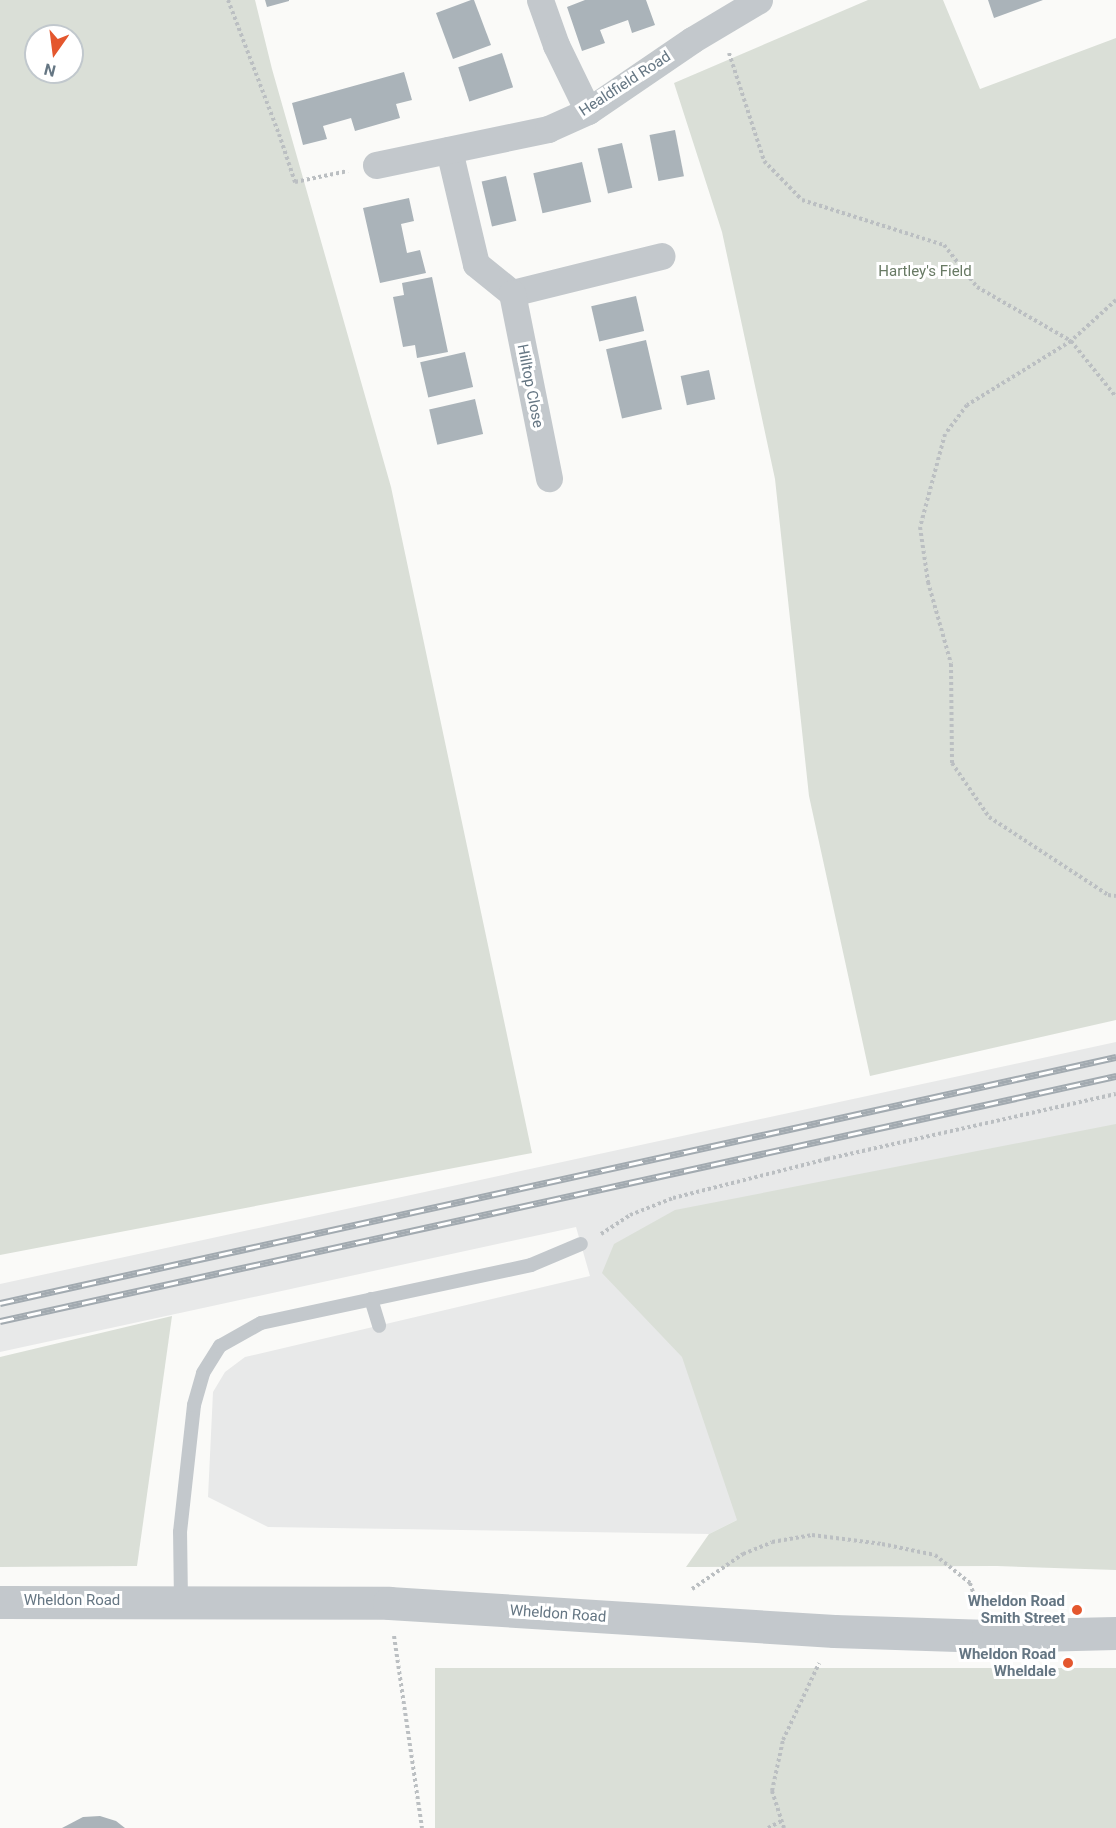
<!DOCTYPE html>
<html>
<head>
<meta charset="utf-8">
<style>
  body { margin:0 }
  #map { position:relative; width:1116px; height:1828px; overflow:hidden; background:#fafaf8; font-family:Roboto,sans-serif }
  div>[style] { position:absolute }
  .built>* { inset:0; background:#e8e9e9 }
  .green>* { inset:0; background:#dadfd7; transform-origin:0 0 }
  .building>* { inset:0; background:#aab3b9; transform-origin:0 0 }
  .path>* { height:4px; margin-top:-2px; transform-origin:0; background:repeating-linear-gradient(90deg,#bbbfc2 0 3px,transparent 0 6px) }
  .service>* { height:14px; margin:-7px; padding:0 7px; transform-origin:7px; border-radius:7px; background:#c3c8cc }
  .minor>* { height:27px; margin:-13.5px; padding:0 13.5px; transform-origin:13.5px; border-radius:13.5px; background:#c3c8cc }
  .tertiary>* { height:33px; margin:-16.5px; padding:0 16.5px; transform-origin:16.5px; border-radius:16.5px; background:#c3c8cc }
  .rail>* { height:7px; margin-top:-3.5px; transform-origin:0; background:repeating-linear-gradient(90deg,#fff 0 14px,#a2aab0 0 28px); box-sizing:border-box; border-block:2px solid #a2aab0 }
  .dots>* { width:16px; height:16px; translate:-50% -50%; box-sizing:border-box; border:3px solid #fff; border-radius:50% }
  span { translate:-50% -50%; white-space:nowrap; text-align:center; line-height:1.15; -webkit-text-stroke:6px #fff; paint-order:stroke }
  .street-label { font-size:15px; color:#657683 }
  .park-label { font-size:15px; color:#687a64 }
  .poi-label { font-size:15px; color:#657683; font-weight:700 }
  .right { translate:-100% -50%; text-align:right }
  .north { position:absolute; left:24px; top:24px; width:60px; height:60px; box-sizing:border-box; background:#fff; border:2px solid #c1c8cd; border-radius:50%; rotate:194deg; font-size:16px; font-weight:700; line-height:24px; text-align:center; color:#657683 }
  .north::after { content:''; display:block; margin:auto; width:21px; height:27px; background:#e4572e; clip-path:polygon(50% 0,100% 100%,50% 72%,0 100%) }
</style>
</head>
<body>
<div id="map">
  <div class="built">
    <div style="clip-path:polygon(1116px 1042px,1116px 1560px,737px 1520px,709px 1534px,268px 1527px,208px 1497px,213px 1392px,225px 1372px,245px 1357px,590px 1276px,576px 1227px,0 1352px,0 1284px)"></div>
  </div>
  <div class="green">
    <div style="clip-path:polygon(evenodd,0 0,255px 0,272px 69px,391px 487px,532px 1153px,0 1255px,0 0,36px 36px,72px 36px,72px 72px,36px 72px,36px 36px)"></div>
    <div style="clip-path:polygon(868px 0,943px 0,980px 89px,1116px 38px,1116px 1020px,870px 1076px,809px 796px,775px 479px,722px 232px,674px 83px)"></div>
    <div style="clip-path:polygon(1116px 1124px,1116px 1570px,997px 1566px,686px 1567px,709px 1534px,737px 1520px,682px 1357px,602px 1273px,614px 1244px,675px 1210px)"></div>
    <div style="clip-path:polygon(172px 1316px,137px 1566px,0 1567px,0 1357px)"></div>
    <div style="left:435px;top:1668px;width:681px;height:163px"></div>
  </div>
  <div class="building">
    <div style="clip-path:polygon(265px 0,289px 0,289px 1px,267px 7px)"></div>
    <div style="clip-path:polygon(471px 0,474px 0,491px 45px,453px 59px,436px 13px)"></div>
    <div style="clip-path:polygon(585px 0,646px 0,655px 25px,632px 33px,628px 20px,600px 30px,605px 43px,582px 51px,567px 7px)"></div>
    <div style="clip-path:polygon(988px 0,1043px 0,994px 18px)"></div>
    <div style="left:502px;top:53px;width:36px;height:46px;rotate:72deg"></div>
    <div style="clip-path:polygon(404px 72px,412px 100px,396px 104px,400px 118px,355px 131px,351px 118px,323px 126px,327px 139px,303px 145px,292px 103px)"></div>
    <div style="left:675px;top:130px;width:47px;height:26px;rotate:79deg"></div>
    <div style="left:622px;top:143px;width:46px;height:25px;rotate:77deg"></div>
    <div style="left:582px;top:162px;width:41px;height:50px;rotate:77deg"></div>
    <div style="left:506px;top:176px;width:46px;height:25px;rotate:77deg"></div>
    <div style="clip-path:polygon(409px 198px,414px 221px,401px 224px,407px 253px,420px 250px,426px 273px,380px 283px,363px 208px)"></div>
    <div style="clip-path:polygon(432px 277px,448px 352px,417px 358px,415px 345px,403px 347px,393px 297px,404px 295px,402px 283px)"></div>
    <div style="left:636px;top:296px;width:36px;height:46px;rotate:77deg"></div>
    <div style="left:646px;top:340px;width:71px;height:41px;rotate:77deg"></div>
    <div style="left:465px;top:352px;width:36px;height:46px;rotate:77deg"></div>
    <div style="left:709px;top:370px;width:30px;height:29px;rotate:78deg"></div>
    <div style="left:475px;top:399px;width:36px;height:47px;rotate:77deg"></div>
    <div style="clip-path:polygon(100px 1816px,116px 1821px,125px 1828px,62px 1828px,83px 1817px)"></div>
  </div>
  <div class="path">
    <div style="left:228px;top:0;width:143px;rotate:69.2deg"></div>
    <div style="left:279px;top:134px;width:51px;rotate:71.6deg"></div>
    <div style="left:295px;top:182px;width:54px;rotate:-11.7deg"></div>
    <div style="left:729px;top:53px;width:114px;rotate:72deg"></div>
    <div style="left:764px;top:161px;width:54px;rotate:45.7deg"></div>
    <div style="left:802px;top:200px;width:149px;rotate:17.6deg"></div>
    <div style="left:944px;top:245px;width:53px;rotate:51.8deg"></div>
    <div style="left:977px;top:287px;width:108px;rotate:29.9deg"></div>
    <div style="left:1071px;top:341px;width:72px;rotate:51.2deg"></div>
    <div style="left:1116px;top:300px;width:61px;rotate:137.7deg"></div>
    <div style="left:1071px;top:341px;width:122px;rotate:148.4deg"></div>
    <div style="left:967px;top:405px;width:36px;rotate:127deg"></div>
    <div style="left:945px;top:434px;width:96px;rotate:105deg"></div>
    <div style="left:920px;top:527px;width:56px;rotate:81.7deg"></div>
    <div style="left:928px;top:582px;width:85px;rotate:74.3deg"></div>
    <div style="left:951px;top:664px;width:99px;rotate:89.4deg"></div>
    <div style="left:952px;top:763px;width:65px;rotate:55.6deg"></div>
    <div style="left:989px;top:817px;width:142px;rotate:33.2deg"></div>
    <div style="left:1108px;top:895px;width:8px;rotate:7deg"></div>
    <div style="left:601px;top:1234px;width:35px;rotate:-33deg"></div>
    <div style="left:630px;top:1215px;width:46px;rotate:-21.6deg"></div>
    <div style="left:673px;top:1198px;width:159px;rotate:-14.2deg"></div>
    <div style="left:827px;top:1159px;width:296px;rotate:-12.7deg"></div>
    <div style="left:692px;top:1589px;width:62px;rotate:-34.5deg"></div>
    <div style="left:743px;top:1554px;width:31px;rotate:-22deg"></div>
    <div style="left:772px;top:1542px;width:41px;rotate:-9.9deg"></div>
    <div style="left:812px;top:1535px;width:71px;rotate:7.3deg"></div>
    <div style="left:882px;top:1544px;width:54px;rotate:11.7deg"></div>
    <div style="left:935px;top:1555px;width:45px;rotate:38.7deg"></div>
    <div style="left:970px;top:1583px;width:22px;rotate:72deg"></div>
    <div style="left:394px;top:1636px;width:194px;rotate:81.7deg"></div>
    <div style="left:768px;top:1828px;width:15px;rotate:-28deg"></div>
    <div style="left:784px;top:1828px;width:39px;rotate:-108deg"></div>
    <div style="left:772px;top:1791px;width:52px;rotate:-77.8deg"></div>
    <div style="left:783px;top:1740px;width:85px;rotate:-64.9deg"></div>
  </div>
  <div class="service">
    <div style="left:371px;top:1299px;width:28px;rotate:73deg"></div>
    <div style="left:181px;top:1601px;width:69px;rotate:-90.8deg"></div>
    <div style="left:180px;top:1532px;width:128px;rotate:-83.7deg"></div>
    <div style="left:194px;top:1405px;width:33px;rotate:-74deg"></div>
    <div style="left:203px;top:1373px;width:32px;rotate:-58deg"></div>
    <div style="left:220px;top:1346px;width:47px;rotate:-29.3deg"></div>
    <div style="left:261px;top:1323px;width:276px;rotate:-12.1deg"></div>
    <div style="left:531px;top:1265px;width:54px;rotate:-22.8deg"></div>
  </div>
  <div class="minor">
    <div style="left:540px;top:0;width:48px;rotate:70.4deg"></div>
    <div style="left:556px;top:45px;width:73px;rotate:64.1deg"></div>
    <div style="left:449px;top:150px;width:117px;rotate:76.7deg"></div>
    <div style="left:476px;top:264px;width:46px;rotate:38.9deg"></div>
    <div style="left:512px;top:293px;width:154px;rotate:-13.9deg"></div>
    <div style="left:376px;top:165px;width:176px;rotate:-11.8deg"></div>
    <div style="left:548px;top:129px;width:44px;rotate:-24.2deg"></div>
    <div style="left:588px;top:111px;width:126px;rotate:-34.3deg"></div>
    <div style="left:692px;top:40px;width:78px;rotate:-30.8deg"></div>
    <div style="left:512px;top:293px;width:189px;rotate:78.7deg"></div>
  </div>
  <div class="tertiary">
    <div style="left:0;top:1602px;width:389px;rotate:0.1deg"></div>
    <div style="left:389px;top:1603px;width:446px;rotate:3.6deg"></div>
    <div style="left:834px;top:1631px;width:154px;rotate:1.9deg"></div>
    <div style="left:988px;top:1636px;width:128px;rotate:-1.3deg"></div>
  </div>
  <div class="rail">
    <div style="left:0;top:1303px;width:1143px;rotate:-12.43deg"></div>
    <div style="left:0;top:1321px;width:1143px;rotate:-12.38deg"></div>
  </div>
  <div class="dots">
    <div style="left:1077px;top:1610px;background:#e4572e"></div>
    <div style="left:1068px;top:1663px;background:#e4572e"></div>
  </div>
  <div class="street-label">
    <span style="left:625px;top:84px;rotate:-33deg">Healdfield Road</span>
    <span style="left:530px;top:386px;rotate:79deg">Hilltop Close</span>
    <span style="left:72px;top:1601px">Wheldon Road</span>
    <span style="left:558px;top:1614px;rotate:4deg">Wheldon Road</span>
  </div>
  <div class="park-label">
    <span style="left:925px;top:272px">Hartley's Field</span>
  </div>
  <div class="poi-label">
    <span class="right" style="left:1065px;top:1610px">Wheldon Road<br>Smith Street</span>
    <span class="right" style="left:1056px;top:1663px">Wheldon Road<br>Wheldale</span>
  </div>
  <div class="north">N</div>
</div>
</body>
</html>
